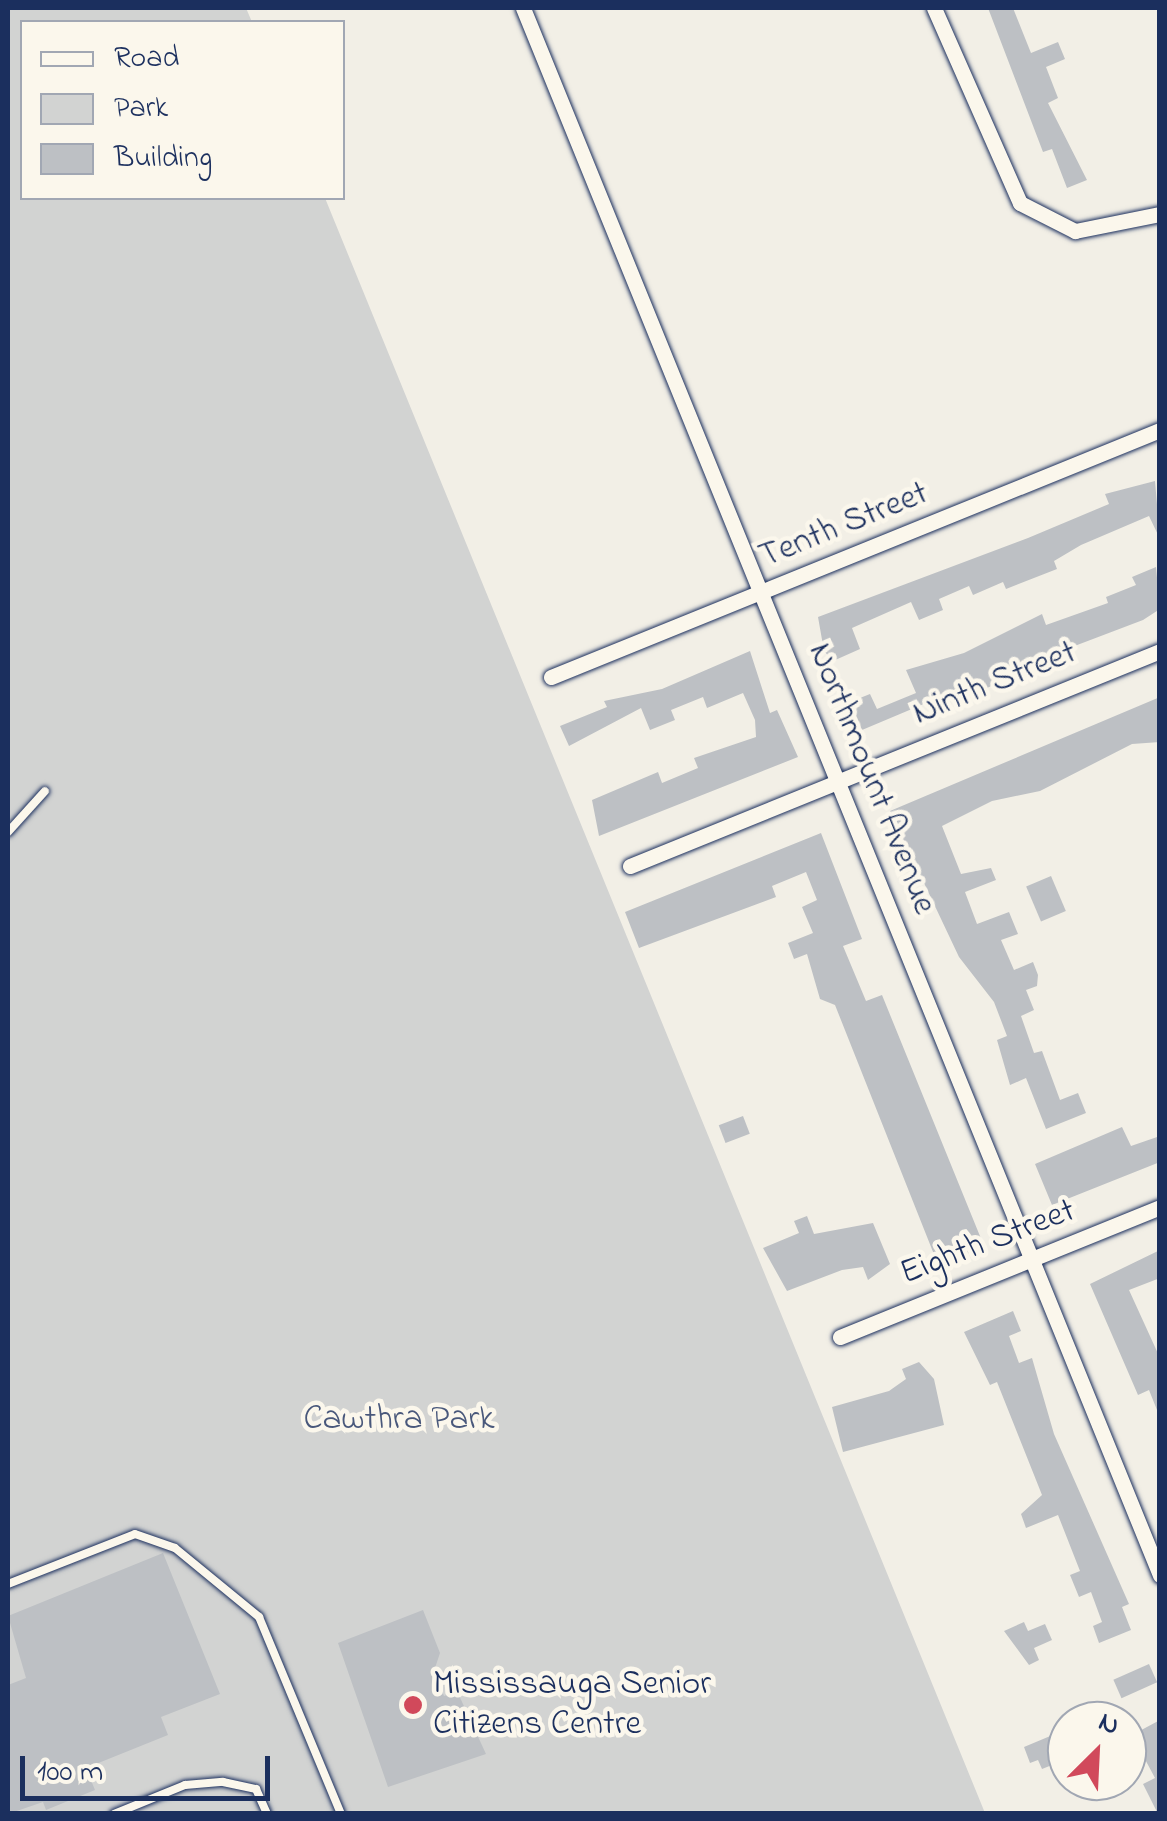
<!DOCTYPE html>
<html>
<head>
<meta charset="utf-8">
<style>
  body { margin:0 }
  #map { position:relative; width:1167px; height:1821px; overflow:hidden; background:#f2efe6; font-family:"Indie Flower",sans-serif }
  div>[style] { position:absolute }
  .green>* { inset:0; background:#d2d3d2 }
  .building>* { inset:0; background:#bdc0c4; transform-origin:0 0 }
  .roads { filter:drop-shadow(0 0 2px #1b2f5e) drop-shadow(0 0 2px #1b2f5e) }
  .service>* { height:8px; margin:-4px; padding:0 4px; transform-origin:4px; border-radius:4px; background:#fbf7ec }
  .minor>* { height:15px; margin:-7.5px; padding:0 7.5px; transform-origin:7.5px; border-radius:7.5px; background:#fbf7ec }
  .dots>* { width:28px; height:28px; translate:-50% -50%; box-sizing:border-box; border:5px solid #fbf7ec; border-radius:50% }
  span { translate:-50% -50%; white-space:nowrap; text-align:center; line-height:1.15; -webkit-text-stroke:9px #fbf7ec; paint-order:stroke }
  .street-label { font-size:35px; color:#1b2f5e }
  .park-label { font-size:35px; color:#49587b }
  .poi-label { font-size:35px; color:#1b2f5e }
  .left { translate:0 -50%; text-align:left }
  .frame { position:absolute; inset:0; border:10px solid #1b2f5e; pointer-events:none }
  .legend { position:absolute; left:20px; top:20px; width:325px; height:180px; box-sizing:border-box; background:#fbf7ec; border:2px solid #a1a7b3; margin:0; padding:12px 18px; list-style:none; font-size:30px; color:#1b2f5e }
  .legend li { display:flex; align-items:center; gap:20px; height:50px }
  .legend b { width:50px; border:2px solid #a1a7b3 }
  .north { position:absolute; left:1047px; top:1701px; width:100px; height:100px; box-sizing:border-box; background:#fbf7ec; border:2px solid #a1a7b3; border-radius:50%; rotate:24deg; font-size:28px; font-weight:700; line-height:40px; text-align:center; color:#1b2f5e }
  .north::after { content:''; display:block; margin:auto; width:35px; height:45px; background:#d1495b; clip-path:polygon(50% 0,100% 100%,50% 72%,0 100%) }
  .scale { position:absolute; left:20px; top:1756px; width:250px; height:45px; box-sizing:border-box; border:5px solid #1b2f5e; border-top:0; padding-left:12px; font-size:30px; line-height:35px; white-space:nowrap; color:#1b2f5e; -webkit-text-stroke:8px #fbf7ec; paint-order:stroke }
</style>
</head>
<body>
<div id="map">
  <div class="green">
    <div style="clip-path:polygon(8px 8px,246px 8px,252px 22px,22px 22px,22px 198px,325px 198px,985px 1813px,8px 1814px)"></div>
  </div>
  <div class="building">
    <div style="clip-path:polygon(988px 8px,1013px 8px,1031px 53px,1058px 42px,1065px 59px,1046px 67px,1058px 98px,1048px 103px,1087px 180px,1067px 188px,1052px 149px,1043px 152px)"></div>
    <div style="clip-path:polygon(1155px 481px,1160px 539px,1149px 516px,1081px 545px,1054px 561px,1057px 569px,1006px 589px,1003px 582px,973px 595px,969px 586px,939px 599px,943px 610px,919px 620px,911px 602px,852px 628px,860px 649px,833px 661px,824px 651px,818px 617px,1028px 538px,1109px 504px,1105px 494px)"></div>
    <div style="clip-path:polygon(1156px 567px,1160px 609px,1143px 620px,993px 677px,996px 684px,980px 691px,976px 682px,862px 730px,850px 702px,870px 694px,877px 709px,916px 693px,906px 670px,964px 653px,1042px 614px,1046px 625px,1108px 603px,1106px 597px,1136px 585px,1132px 577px)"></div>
    <div style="clip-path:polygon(750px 651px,770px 713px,777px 710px,798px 757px,599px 836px,592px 800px,658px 772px,662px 783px,698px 768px,694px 758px,756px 737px,755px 720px,743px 693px,707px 708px,703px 697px,671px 710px,675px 720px,650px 730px,641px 708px,569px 746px,560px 726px,607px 707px,604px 701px,662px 689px)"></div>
    <div style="clip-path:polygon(1160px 697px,1160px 742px,1132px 744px,1040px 791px,992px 801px,942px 826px,961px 874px,991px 868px,996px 880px,965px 892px,977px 924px,1009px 912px,1018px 934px,1001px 940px,1014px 970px,1033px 962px,1038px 975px,1037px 986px,1026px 990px,1034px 1010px,1021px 1016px,1034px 1053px,1042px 1051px,1060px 1100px,1078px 1093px,1086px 1113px,1046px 1129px,1026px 1078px,1010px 1085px,997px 1040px,1007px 1036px,994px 1002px,959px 957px,890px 811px)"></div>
    <div style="clip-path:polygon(821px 833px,862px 939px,843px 946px,866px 1001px,882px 995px,984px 1246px,939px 1267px,835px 1005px,820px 999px,807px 954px,794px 959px,788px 943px,813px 933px,802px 907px,817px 900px,806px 872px,772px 886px,776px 897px,639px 948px,625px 912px)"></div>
    <div style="left:1051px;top:876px;width:38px;height:27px;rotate:67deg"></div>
    <div style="left:743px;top:1116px;width:19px;height:26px;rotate:69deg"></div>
    <div style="clip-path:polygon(1122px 1127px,1131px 1146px,1160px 1136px,1160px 1162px,1052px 1205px,1035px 1164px)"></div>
    <div style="clip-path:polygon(807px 1216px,814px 1234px,873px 1223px,890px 1264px,868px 1280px,863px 1267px,842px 1270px,787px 1291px,763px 1248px,799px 1233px,794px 1221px)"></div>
    <div style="clip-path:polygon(1160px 1250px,1160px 1278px,1129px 1290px,1160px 1358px,1159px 1415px,1149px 1390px,1138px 1395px,1090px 1284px)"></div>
    <div style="clip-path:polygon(1013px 1311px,1021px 1331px,1009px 1336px,1019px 1363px,1032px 1358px,1054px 1434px,1129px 1604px,1122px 1607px,1131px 1630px,1099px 1643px,1093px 1626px,1102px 1622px,1091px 1592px,1079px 1597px,1070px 1575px,1080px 1571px,1058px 1515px,1026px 1528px,1021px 1514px,1042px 1495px,997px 1382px,990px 1385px,964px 1332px)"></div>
    <div style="clip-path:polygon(919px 1362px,934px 1379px,944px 1425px,843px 1452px,832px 1407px,889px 1391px,906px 1379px,902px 1369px)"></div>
    <div style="clip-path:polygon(163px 1553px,220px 1694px,161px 1717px,168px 1735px,86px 1768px,95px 1790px,46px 1810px,43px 1802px,8px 1814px,8px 1685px,26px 1678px,8px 1616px)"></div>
    <div style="clip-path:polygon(423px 1610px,440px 1653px,434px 1671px,444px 1696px,457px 1691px,486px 1754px,388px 1787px,338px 1643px)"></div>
    <div style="clip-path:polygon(1024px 1622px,1028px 1631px,1045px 1624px,1052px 1640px,1034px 1648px,1039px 1660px,1029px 1665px,1004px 1631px)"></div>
    <div style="left:1149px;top:1664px;width:20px;height:39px;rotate:66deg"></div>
    <div style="clip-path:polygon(1160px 1720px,1160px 1814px,1158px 1814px,1143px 1784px,1155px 1778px,1132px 1735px)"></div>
    <div style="clip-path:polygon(1067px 1729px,1067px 1759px,1042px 1769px,1038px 1760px,1030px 1763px,1024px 1747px)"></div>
  </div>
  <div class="roads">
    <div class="service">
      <div style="left:8px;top:832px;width:55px;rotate:-47.9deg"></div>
      <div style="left:8px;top:1584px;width:136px;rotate:-21.5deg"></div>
      <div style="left:135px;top:1534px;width:42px;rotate:19.3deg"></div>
      <div style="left:175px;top:1548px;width:109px;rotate:39.4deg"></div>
      <div style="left:259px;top:1617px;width:213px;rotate:67.4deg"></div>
      <div style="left:114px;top:1814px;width:77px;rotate:-22.2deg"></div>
      <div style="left:185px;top:1785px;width:38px;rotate:-5deg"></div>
      <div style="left:223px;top:1782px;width:34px;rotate:12deg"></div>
      <div style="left:256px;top:1789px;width:27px;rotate:66deg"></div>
    </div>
    <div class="minor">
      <div style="left:523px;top:8px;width:1692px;rotate:67.88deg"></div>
      <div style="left:934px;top:8px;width:213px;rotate:66.2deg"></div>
      <div style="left:1020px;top:203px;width:62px;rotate:27deg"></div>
      <div style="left:1075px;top:231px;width:87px;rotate:-11.3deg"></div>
      <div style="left:551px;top:677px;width:657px;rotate:-22.08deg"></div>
      <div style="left:630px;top:866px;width:572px;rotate:-22.08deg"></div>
      <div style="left:840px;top:1337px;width:345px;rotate:-22.1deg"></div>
    </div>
  </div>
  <div class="dots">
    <div style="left:413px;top:1705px;background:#d1495b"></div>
  </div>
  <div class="street-label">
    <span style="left:844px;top:526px;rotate:-22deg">Tenth Street</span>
    <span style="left:995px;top:684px;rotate:-22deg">Ninth Street</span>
    <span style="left:871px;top:779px;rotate:68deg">Northmount Avenue</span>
    <span style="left:988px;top:1243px;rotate:-21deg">Eighth Street</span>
  </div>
  <div class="park-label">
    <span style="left:399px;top:1420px">Cawthra Park</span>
  </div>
  <div class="poi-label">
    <span class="left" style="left:433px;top:1705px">Mississauga Senior<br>Citizens Centre</span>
  </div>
  <div class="frame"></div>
  <ul class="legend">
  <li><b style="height:12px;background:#fbf7ec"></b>Road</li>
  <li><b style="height:28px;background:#d2d3d2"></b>Park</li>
  <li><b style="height:28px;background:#bdc0c4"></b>Building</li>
  </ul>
  <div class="north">N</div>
  <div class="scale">100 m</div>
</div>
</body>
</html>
